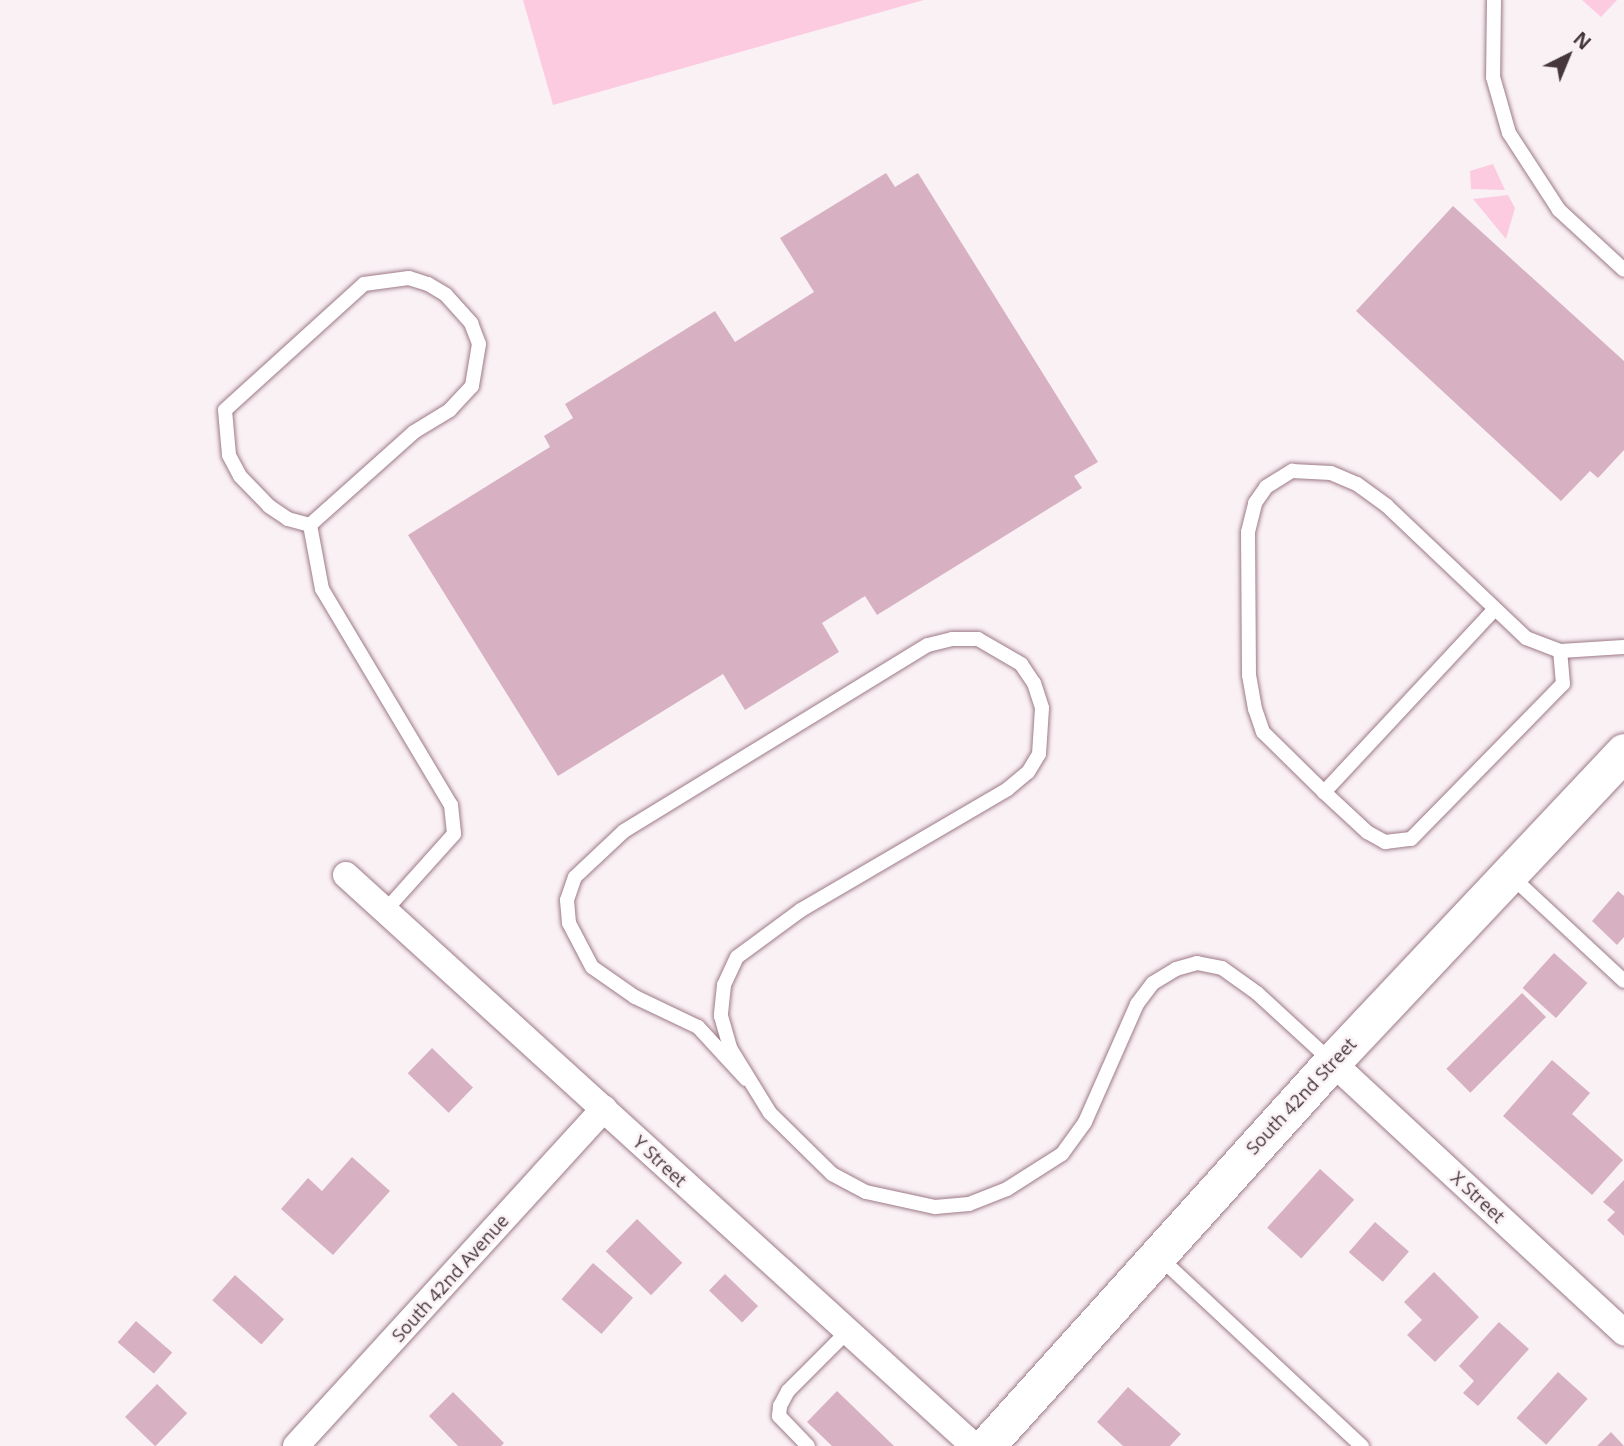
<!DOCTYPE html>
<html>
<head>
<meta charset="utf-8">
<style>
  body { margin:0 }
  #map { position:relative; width:1624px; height:1446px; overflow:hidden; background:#faf1f5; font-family:"Open Sans",sans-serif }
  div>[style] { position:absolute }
  .green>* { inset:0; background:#fccbdf }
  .building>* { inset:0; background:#d7b1c1; transform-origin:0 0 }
  .roads { filter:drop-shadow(0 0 2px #9d7a88) drop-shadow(0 0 2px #9d7a88) }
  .lane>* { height:14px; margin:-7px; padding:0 7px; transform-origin:7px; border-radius:7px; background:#fff }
  .street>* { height:26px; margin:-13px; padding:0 13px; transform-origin:13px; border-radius:13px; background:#fff }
  .secondary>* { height:37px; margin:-18.5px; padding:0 18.5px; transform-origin:18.5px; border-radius:18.5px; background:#fff }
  span { translate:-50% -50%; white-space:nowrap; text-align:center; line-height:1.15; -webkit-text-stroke:5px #faf1f5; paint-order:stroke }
  .street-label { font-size:18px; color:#46373d }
  .north { position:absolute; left:1533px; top:21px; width:70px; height:70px; -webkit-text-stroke:5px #faf1f5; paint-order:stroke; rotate:43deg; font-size:19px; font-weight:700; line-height:28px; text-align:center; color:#46373d }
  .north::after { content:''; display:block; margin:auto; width:24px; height:32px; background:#46373d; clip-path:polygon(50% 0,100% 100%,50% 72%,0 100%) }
</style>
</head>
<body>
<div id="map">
  <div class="green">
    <div style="clip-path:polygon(523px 0,924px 0,553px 105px)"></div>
    <div style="clip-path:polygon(1582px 0,1617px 0,1601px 17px)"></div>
    <div style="clip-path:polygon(1493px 164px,1505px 190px,1471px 189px,1470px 171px)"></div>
    <div style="clip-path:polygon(1508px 195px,1515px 208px,1506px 239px,1473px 199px)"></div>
  </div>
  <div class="building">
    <div style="clip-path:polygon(886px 173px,895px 187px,918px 173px,1098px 462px,1074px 476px,1082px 488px,877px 615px,865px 596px,822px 623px,839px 652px,745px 710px,723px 674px,558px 776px,408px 535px,550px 447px,544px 436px,573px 418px,565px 404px,715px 311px,735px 342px,814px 292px,780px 238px)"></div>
    <div style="clip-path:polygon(1453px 206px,1624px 361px,1624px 450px,1598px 478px,1590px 471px,1561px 501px,1356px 311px)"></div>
    <div style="clip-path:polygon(1618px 891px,1624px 896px,1624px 937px,1617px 945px,1592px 921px)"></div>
    <div style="left:1554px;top:953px;width:45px;height:47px;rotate:42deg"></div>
    <div style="left:1522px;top:993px;width:34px;height:107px;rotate:45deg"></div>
    <div style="left:432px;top:1048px;width:57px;height:35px;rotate:44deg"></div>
    <div style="clip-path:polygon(1552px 1060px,1590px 1093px,1572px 1114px,1623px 1160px,1592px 1195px,1503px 1116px)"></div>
    <div style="clip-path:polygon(352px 1157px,390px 1191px,333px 1255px,281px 1209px,308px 1178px,322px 1191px)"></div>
    <div style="left:1320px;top:1169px;width:46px;height:79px;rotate:42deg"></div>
    <div style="clip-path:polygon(1624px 1180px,1624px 1236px,1607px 1220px,1615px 1212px,1603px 1202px)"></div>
    <div style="left:637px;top:1219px;width:63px;height:45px;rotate:44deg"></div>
    <div style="left:1375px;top:1222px;width:45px;height:40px;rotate:41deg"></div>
    <div style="left:593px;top:1263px;width:53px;height:48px;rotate:41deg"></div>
    <div style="clip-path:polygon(1434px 1272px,1479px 1317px,1435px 1362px,1407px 1335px,1422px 1320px,1404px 1302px)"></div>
    <div style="left:725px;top:1274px;width:46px;height:23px;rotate:44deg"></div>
    <div style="left:235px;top:1275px;width:66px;height:34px;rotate:42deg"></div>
    <div style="left:136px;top:1321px;width:48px;height:28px;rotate:41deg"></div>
    <div style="clip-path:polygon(1499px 1322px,1529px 1349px,1478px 1406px,1463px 1393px,1474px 1381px,1459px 1366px)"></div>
    <div style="left:1558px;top:1372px;width:40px;height:62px;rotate:42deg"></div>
    <div style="left:157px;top:1384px;width:42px;height:46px;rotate:44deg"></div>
    <div style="clip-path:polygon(1128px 1387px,1181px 1434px,1170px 1446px,1123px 1446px,1097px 1422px)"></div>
    <div style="clip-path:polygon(837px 1391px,894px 1446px,832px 1446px,807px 1422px)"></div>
    <div style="clip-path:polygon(453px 1392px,504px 1443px,501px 1446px,458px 1446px,429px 1416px)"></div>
    <div style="clip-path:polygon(1611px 1432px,1624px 1446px,1597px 1446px)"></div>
  </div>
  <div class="roads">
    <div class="lane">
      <div style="left:1494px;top:0;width:77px;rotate:90.7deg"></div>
      <div style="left:1493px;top:77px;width:58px;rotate:74.1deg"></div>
      <div style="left:1509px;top:133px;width:92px;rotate:57deg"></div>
      <div style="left:1559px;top:210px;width:88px;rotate:42.7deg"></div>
      <div style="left:310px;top:525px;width:23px;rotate:-165deg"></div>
      <div style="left:288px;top:519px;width:23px;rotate:-146deg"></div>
      <div style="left:269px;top:506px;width:42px;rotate:-134deg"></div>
      <div style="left:240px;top:476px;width:24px;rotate:-118deg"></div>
      <div style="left:229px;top:455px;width:45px;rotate:-95.1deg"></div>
      <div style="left:225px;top:410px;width:188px;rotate:-42.2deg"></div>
      <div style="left:364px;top:284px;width:45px;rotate:-7.6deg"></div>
      <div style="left:409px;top:278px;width:20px;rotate:18deg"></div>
      <div style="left:428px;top:284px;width:21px;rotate:31deg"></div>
      <div style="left:446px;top:295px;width:38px;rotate:48deg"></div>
      <div style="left:471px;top:323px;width:22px;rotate:69deg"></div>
      <div style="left:479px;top:344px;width:43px;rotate:99.5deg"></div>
      <div style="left:472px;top:386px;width:33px;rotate:133deg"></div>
      <div style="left:450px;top:410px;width:42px;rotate:148.6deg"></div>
      <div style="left:414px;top:432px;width:140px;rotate:138.2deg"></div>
      <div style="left:310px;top:525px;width:65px;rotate:79.4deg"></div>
      <div style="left:322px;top:589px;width:252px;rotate:59.2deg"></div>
      <div style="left:451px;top:805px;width:29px;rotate:84deg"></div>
      <div style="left:454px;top:834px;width:103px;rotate:131.9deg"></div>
      <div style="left:1493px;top:611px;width:248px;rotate:133deg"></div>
      <div style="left:1324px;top:792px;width:86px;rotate:-135.5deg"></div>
      <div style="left:1263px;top:732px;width:24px;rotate:-109deg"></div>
      <div style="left:1255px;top:709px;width:35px;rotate:-100deg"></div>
      <div style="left:1249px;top:675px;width:143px;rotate:-90.4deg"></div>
      <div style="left:1248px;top:532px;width:30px;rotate:-76deg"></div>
      <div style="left:1255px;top:503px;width:19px;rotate:-55deg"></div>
      <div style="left:1266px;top:487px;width:31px;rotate:-32deg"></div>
      <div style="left:1292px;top:471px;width:39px;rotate:3deg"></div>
      <div style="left:1331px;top:473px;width:28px;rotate:23deg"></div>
      <div style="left:1357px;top:484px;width:37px;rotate:36deg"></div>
      <div style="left:1387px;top:506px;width:192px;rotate:43.5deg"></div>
      <div style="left:1526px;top:638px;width:36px;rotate:21deg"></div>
      <div style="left:1560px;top:651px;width:64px;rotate:-3.6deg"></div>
      <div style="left:1324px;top:792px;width:59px;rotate:42.9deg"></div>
      <div style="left:1367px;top:832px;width:21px;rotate:29deg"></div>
      <div style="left:1385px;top:842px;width:26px;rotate:-7deg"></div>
      <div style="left:1411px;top:839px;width:217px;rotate:-45.6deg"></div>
      <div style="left:1563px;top:684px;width:33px;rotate:-95deg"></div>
      <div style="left:1511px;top:876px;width:154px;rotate:42.9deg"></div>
      <div style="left:746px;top:1079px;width:71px;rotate:-132.7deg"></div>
      <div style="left:698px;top:1027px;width:70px;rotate:-154.5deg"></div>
      <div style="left:635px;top:997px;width:52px;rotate:-145.1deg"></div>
      <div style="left:592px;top:967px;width:50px;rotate:-117.6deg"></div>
      <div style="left:569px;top:923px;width:23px;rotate:-95deg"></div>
      <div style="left:567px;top:900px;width:24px;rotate:-71deg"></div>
      <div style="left:575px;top:877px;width:67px;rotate:-43.2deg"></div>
      <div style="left:624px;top:831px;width:356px;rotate:-31.5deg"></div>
      <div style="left:928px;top:645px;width:25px;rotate:-14deg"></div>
      <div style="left:952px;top:639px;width:26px"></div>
      <div style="left:978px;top:639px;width:50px;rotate:30.2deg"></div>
      <div style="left:1021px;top:664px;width:23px;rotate:56deg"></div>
      <div style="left:1034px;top:683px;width:26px;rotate:72deg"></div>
      <div style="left:1042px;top:708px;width:46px;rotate:93.7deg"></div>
      <div style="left:1039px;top:754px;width:21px;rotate:121deg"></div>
      <div style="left:1028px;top:772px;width:26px;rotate:140deg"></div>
      <div style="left:1008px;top:789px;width:240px;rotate:149.7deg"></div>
      <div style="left:801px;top:910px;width:79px;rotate:143.7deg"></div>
      <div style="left:737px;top:957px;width:31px;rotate:115deg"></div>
      <div style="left:724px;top:985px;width:31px;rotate:96deg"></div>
      <div style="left:721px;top:1016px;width:33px;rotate:74deg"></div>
      <div style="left:730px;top:1048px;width:76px;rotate:58.4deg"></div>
      <div style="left:770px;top:1113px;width:87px;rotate:44.5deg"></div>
      <div style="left:832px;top:1174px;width:38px;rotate:28deg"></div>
      <div style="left:866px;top:1192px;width:71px;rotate:12.3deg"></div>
      <div style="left:935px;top:1207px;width:34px;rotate:-5deg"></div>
      <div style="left:969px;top:1204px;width:41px;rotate:-21.5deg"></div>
      <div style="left:1007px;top:1189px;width:65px;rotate:-32.5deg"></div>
      <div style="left:1062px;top:1154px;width:39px;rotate:-54deg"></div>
      <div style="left:1085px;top:1122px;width:129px;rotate:-66.2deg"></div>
      <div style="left:1137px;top:1004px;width:26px;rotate:-53deg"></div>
      <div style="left:1153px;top:983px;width:27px;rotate:-31deg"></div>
      <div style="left:1176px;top:969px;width:22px;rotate:-16deg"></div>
      <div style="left:1197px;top:963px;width:25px;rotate:11deg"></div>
      <div style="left:1222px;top:968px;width:43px;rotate:35.5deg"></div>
      <div style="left:1257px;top:993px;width:100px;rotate:42.6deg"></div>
      <div style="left:1158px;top:1256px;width:279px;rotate:43deg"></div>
      <div style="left:808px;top:1446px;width:42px;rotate:-134deg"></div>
      <div style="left:779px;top:1416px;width:10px;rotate:-84deg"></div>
      <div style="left:780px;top:1406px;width:17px;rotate:-62deg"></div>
      <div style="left:788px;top:1391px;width:83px;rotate:-45deg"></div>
    </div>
    <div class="street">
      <div style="left:346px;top:875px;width:849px;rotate:42.28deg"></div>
      <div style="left:1332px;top:1062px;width:398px;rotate:42.8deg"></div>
      <div style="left:296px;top:1446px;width:457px;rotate:-47.6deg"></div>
    </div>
    <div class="secondary">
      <div style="left:986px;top:1446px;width:517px;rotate:-47.98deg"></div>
      <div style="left:1332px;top:1062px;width:426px;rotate:-46.7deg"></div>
    </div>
  </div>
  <div class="street-label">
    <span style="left:1301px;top:1096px;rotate:-47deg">South 42nd Street</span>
    <span style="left:660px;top:1161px;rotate:43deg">Y Street</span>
    <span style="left:1478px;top:1197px;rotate:43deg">X Street</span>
    <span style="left:450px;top:1278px;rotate:-48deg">South 42nd Avenue</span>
  </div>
  <div class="north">N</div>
</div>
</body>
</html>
